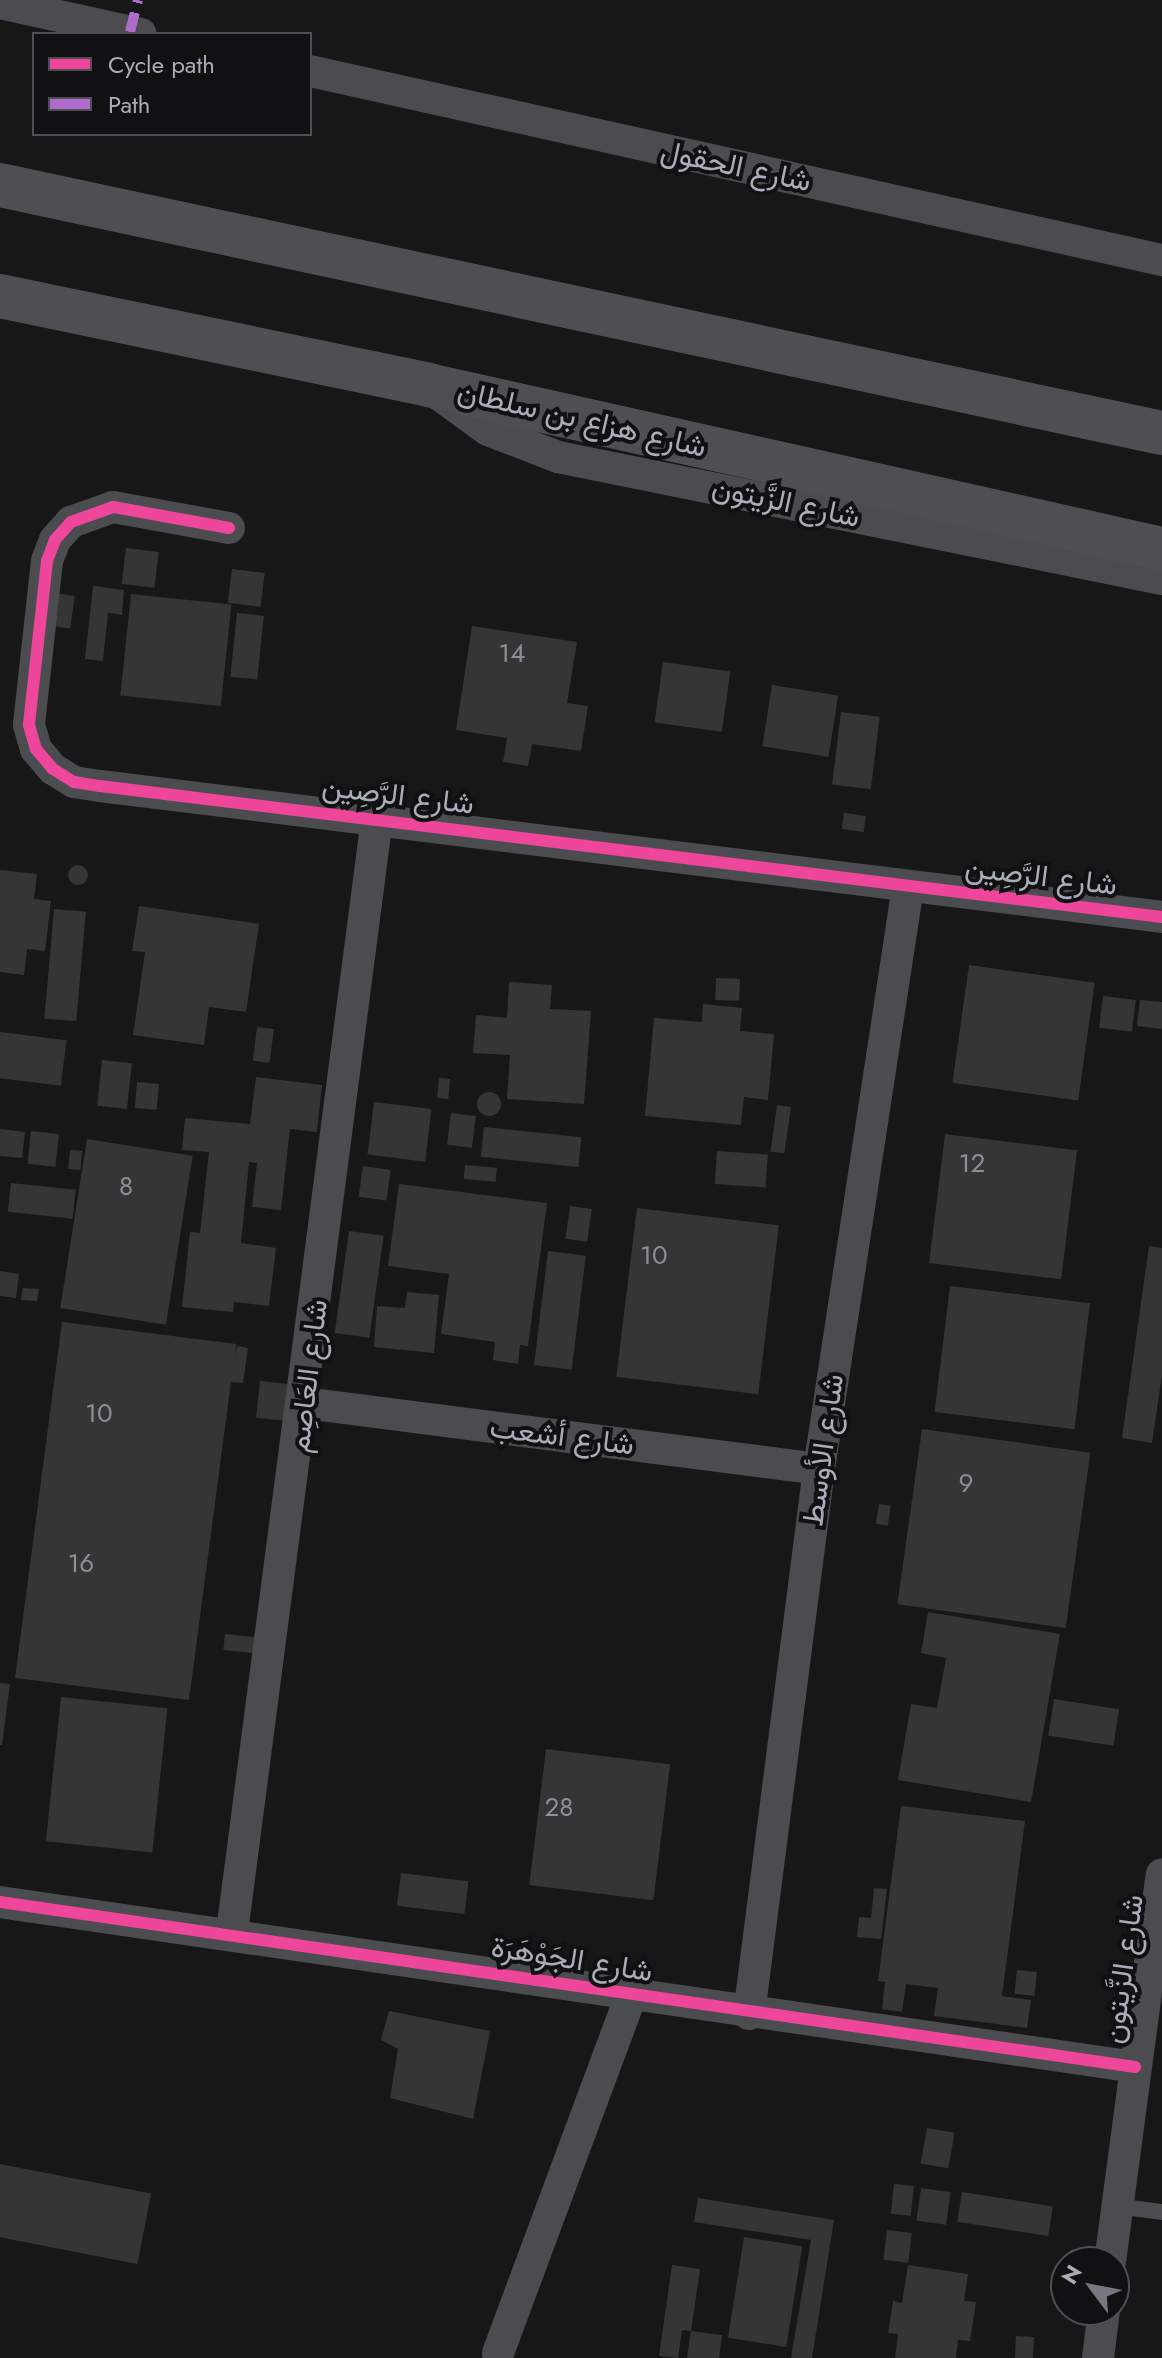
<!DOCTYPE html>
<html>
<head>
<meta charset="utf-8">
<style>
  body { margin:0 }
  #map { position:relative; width:1162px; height:2358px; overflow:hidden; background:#171717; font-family:Jost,Vazirmatn,sans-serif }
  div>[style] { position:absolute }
  .building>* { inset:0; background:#353536; transform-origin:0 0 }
  .round { border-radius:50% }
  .lane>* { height:16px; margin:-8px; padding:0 8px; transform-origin:8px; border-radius:8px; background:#4b4c50 }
  .street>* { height:32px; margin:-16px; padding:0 16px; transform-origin:16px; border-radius:16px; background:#4b4c50 }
  .primary>* { height:44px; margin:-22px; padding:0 22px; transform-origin:22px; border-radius:22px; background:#4d4f52 }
  .quiet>* { height:10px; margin-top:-5px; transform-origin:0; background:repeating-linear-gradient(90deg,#b06ccc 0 20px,transparent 0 30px) }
  .cycleway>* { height:12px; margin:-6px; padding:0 6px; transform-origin:6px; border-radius:6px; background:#ed469a }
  span { translate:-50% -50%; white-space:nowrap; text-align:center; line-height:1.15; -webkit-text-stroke:8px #111113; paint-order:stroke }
  .number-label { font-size:26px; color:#8b8f98 }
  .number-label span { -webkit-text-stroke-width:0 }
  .street-label { font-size:30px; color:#a8adb8 }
  .legend { position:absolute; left:32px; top:32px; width:280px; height:104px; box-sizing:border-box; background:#111113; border:2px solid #4d4f55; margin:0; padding:10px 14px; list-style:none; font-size:24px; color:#a8adb8 }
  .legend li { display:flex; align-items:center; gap:16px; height:40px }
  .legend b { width:40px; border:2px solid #4d4f55 }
  .north { position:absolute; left:1050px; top:2246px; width:80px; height:80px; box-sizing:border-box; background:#111113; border:2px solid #4d4f55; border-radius:50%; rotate:302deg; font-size:22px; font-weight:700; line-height:32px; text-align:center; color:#a8adb8 }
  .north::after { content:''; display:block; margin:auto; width:28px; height:36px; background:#757880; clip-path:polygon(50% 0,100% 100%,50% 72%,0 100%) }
</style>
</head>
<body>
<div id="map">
  <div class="building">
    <div style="left:126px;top:548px;width:33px;height:36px;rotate:7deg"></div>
    <div style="left:232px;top:569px;width:33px;height:34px;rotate:7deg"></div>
    <div style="clip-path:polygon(93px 586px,124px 590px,122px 615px,108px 613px,103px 661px,85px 659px)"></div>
    <div style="left:47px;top:592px;width:28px;height:33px;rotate:8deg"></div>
    <div style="left:131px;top:594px;width:101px;height:102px;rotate:6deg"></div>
    <div style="left:237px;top:613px;width:27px;height:64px;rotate:6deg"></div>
    <div style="clip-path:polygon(472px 626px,577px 642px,567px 703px,588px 706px,581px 751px,532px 744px,528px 766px,503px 762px,507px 738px,456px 730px)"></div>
    <div style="left:663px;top:662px;width:68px;height:61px;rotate:8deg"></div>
    <div style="left:772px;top:685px;width:67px;height:62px;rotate:9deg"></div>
    <div style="left:841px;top:712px;width:39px;height:73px;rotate:7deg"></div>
    <div style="left:844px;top:813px;width:22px;height:16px;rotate:8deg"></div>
    <div class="round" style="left:68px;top:865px;width:20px;height:20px"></div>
    <div style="clip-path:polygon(0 870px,37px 874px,34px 899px,51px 901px,45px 951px,27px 949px,24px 975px,0 972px)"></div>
    <div style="clip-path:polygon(139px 906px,259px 924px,246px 1012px,209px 1007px,204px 1045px,133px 1035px,145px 952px,132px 951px)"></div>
    <div style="left:54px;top:909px;width:32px;height:110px;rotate:5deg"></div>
    <div style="left:969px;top:965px;width:127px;height:119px;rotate:8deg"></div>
    <div style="left:716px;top:978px;width:24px;height:22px;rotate:2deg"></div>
    <div style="clip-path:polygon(509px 982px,552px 985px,550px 1009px,591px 1011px,584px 1104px,507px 1099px,510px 1055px,473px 1053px,476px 1015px,507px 1018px)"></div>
    <div style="left:1103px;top:996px;width:33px;height:32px;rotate:7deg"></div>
    <div style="clip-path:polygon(1140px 1000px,1162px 1002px,1162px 1029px,1137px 1026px)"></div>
    <div style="clip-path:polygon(703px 1004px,742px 1008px,740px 1031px,774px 1034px,768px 1100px,744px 1097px,741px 1125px,645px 1116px,654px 1018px,702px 1022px)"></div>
    <div style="left:257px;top:1027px;width:17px;height:34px;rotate:7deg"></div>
    <div style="left:0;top:1032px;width:67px;height:46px;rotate:7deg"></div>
    <div style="left:102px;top:1060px;width:30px;height:46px;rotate:6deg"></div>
    <div style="clip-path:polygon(256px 1077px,322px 1085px,317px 1132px,290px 1129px,281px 1210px,252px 1207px,257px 1163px,249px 1162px,241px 1243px,276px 1248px,269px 1306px,234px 1302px,233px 1312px,182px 1307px,190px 1232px,200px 1233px,209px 1152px,182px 1150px,185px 1118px,250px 1124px)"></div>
    <div style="left:439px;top:1078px;width:11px;height:20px;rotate:5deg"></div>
    <div style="left:137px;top:1082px;width:22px;height:26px;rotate:5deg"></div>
    <div class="round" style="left:477px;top:1092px;width:24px;height:24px"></div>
    <div style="left:374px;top:1102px;width:58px;height:53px;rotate:7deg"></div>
    <div style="left:777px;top:1105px;width:14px;height:47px;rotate:8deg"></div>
    <div style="left:451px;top:1113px;width:25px;height:32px;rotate:7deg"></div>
    <div style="left:484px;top:1127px;width:98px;height:30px;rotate:6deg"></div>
    <div style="clip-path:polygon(0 1129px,25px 1132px,22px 1158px,0 1156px)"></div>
    <div style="left:31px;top:1131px;width:28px;height:33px;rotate:6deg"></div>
    <div style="left:945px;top:1134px;width:133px;height:130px;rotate:7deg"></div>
    <div style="left:87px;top:1139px;width:107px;height:171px;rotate:9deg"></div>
    <div style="left:70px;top:1150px;width:12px;height:19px;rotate:5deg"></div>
    <div style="left:717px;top:1151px;width:51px;height:33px;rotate:4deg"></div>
    <div style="left:465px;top:1165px;width:32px;height:14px;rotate:5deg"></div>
    <div style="left:363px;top:1166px;width:28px;height:31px;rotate:8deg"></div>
    <div style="left:11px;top:1183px;width:65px;height:29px;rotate:6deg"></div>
    <div style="clip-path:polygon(399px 1184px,547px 1203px,528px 1346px,520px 1345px,518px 1364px,493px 1360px,495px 1342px,441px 1334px,449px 1274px,388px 1266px)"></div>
    <div style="left:570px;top:1206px;width:22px;height:33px;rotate:8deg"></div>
    <div style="left:637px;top:1208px;width:143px;height:170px;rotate:7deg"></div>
    <div style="left:349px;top:1231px;width:35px;height:103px;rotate:8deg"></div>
    <div style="clip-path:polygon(1149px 1246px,1162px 1248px,1162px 1375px,1152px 1443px,1122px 1438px)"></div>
    <div style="left:548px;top:1251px;width:38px;height:115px;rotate:7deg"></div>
    <div style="clip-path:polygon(0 1271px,19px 1274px,16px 1298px,0 1296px)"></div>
    <div style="left:950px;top:1286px;width:141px;height:127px;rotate:7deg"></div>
    <div style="clip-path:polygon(23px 1288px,39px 1289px,37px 1301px,21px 1300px)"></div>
    <div style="clip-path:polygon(407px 1292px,439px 1295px,434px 1353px,374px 1347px,377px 1306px,405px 1308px)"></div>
    <div style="clip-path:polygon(62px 1322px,236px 1344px,235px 1355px,237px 1346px,248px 1348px,243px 1383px,231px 1382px,189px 1700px,15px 1678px)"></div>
    <div style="left:260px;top:1381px;width:31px;height:37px;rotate:6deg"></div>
    <div style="left:922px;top:1429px;width:170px;height:177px;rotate:8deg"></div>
    <div style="left:879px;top:1504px;width:12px;height:20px;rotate:9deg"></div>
    <div style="clip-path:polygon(928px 1612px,1060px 1634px,1031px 1802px,898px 1780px,911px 1704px,937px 1708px,946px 1658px,921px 1653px)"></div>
    <div style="left:225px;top:1634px;width:30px;height:16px;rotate:6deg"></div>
    <div style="clip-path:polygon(0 1683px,10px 1684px,2px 1745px,0 1745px)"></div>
    <div style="left:61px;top:1697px;width:107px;height:145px;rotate:6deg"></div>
    <div style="left:1054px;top:1699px;width:66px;height:37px;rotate:9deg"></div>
    <div style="left:546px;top:1749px;width:125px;height:137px;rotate:7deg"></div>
    <div style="clip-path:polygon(901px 1806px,1025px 1821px,1002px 1996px,1031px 2000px,1027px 2028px,934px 2016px,938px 1988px,906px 1984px,902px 2012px,882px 2009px,885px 1982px,878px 1981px)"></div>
    <div style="left:401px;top:1873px;width:68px;height:33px;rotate:7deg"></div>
    <div style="clip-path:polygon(874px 1888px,887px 1889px,881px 1939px,857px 1937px,859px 1917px,871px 1918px)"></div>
    <div style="left:1017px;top:1970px;width:20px;height:24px;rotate:6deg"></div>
    <div style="clip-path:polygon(389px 2011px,490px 2031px,473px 2119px,390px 2098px,398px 2049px,381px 2040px)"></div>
    <div style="left:927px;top:2128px;width:28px;height:36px;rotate:10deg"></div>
    <div style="left:0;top:2164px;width:154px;height:72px;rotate:11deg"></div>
    <div style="left:894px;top:2184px;width:20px;height:30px;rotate:6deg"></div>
    <div style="left:921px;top:2188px;width:30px;height:33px;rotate:8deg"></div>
    <div style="left:962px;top:2192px;width:92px;height:30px;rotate:9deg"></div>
    <div style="clip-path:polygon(698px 2198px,834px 2220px,812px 2358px,791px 2358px,811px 2240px,694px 2222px)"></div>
    <div style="left:887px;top:2230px;width:25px;height:30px;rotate:7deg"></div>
    <div style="left:744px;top:2237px;width:59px;height:102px;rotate:9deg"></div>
    <div style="clip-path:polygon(672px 2265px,700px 2269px,691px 2331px,682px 2330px,678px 2358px,659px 2356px)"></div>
    <div style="clip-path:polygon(908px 2265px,968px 2274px,964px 2301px,976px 2302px,970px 2341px,958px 2340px,956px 2358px,895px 2358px,898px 2334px,888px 2333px,893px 2301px,902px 2303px)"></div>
    <div style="clip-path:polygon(691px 2331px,722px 2335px,719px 2358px,687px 2358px)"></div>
    <div style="left:1016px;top:2336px;width:18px;height:22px;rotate:3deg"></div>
  </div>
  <div class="lane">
    <div style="left:1116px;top:2206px;width:46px;rotate:7.4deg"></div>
  </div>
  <div class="street">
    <div style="left:0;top:3px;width:144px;rotate:12.4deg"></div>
    <div style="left:310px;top:71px;width:873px;rotate:12.51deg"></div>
    <div style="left:433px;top:390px;width:68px;rotate:36deg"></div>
    <div style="left:488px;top:430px;width:75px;rotate:21.1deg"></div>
    <div style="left:558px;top:457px;width:616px;rotate:11.42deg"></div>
    <div style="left:229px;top:528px;width:118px;rotate:-169.7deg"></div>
    <div style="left:113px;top:507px;width:45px;rotate:160.3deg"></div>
    <div style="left:71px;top:522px;width:24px;rotate:132deg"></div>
    <div style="left:55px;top:540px;width:22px;rotate:111deg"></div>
    <div style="left:47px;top:561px;width:165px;rotate:96.3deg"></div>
    <div style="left:29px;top:725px;width:25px;rotate:74deg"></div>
    <div style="left:36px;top:749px;width:26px;rotate:50deg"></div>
    <div style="left:53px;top:769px;width:25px;rotate:32deg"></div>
    <div style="left:74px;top:782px;width:26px;rotate:9deg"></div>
    <div style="left:100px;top:786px;width:1070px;rotate:7.03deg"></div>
    <div style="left:305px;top:1403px;width:518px;rotate:7.32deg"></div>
    <div style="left:0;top:1902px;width:1147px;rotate:8.27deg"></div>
    <div style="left:232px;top:1932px;width:1123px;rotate:-82.58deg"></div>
    <div style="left:749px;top:2014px;width:549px;rotate:-82.68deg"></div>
    <div style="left:819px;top:1469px;width:589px;rotate:-81.31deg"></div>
    <div style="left:1110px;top:2262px;width:391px;rotate:-82.4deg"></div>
    <div style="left:498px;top:2353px;width:382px;rotate:-69.6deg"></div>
    <div style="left:1098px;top:2358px;width:48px;rotate:-82.9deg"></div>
  </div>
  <div class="primary">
    <div style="left:0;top:185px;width:1188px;rotate:12.05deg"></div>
    <div style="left:0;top:296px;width:437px;rotate:11.7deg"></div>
    <div style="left:428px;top:385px;width:752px;rotate:12.59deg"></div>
  </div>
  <div class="quiet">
    <div style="left:130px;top:32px;width:33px;rotate:-76deg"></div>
  </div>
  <div class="cycleway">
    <div style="left:229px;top:528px;width:118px;rotate:-169.7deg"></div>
    <div style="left:113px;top:507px;width:45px;rotate:160.3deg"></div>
    <div style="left:71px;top:522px;width:24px;rotate:132deg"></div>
    <div style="left:55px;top:540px;width:22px;rotate:111deg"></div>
    <div style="left:47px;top:561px;width:165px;rotate:96.3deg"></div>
    <div style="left:29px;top:725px;width:25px;rotate:74deg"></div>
    <div style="left:36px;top:749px;width:26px;rotate:50deg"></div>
    <div style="left:53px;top:769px;width:25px;rotate:32deg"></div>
    <div style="left:74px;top:782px;width:26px;rotate:9deg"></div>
    <div style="left:100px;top:786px;width:1070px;rotate:7.03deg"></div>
    <div style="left:0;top:1902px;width:1147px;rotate:8.27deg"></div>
  </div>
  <div class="number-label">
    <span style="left:512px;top:654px">14</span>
    <span style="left:972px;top:1164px">12</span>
    <span style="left:126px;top:1187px">8</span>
    <span style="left:654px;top:1256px">10</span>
    <span style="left:99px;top:1414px">10</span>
    <span style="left:966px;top:1484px">9</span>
    <span style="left:81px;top:1564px">16</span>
    <span style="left:559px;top:1808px">28</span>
  </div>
  <div class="street-label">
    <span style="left:736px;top:166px;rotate:12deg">شارع الحقول</span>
    <span style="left:582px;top:419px;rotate:13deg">شارع هزاع بن سلطان</span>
    <span style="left:786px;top:502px;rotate:12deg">شارع الزَّيتون</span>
    <span style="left:398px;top:795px;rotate:7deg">شارع الرَّصِين</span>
    <span style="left:1041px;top:876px;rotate:7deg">شارع الرَّصِين</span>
    <span style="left:308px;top:1376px;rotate:-83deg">شارع العَاصِم</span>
    <span style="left:562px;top:1436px;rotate:7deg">شارع أشعب</span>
    <span style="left:823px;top:1450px;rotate:-82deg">شارع الأوسط</span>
    <span style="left:572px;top:1959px;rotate:9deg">شارع الجَوْهَرَة</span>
    <span style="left:1123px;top:1969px;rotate:-82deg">شارع الزَّيتون</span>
  </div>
  <ul class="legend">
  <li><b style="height:10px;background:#ed469a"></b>Cycle path</li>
  <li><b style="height:10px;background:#b06ccc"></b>Path</li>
  </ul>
  <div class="north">N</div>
</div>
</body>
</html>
